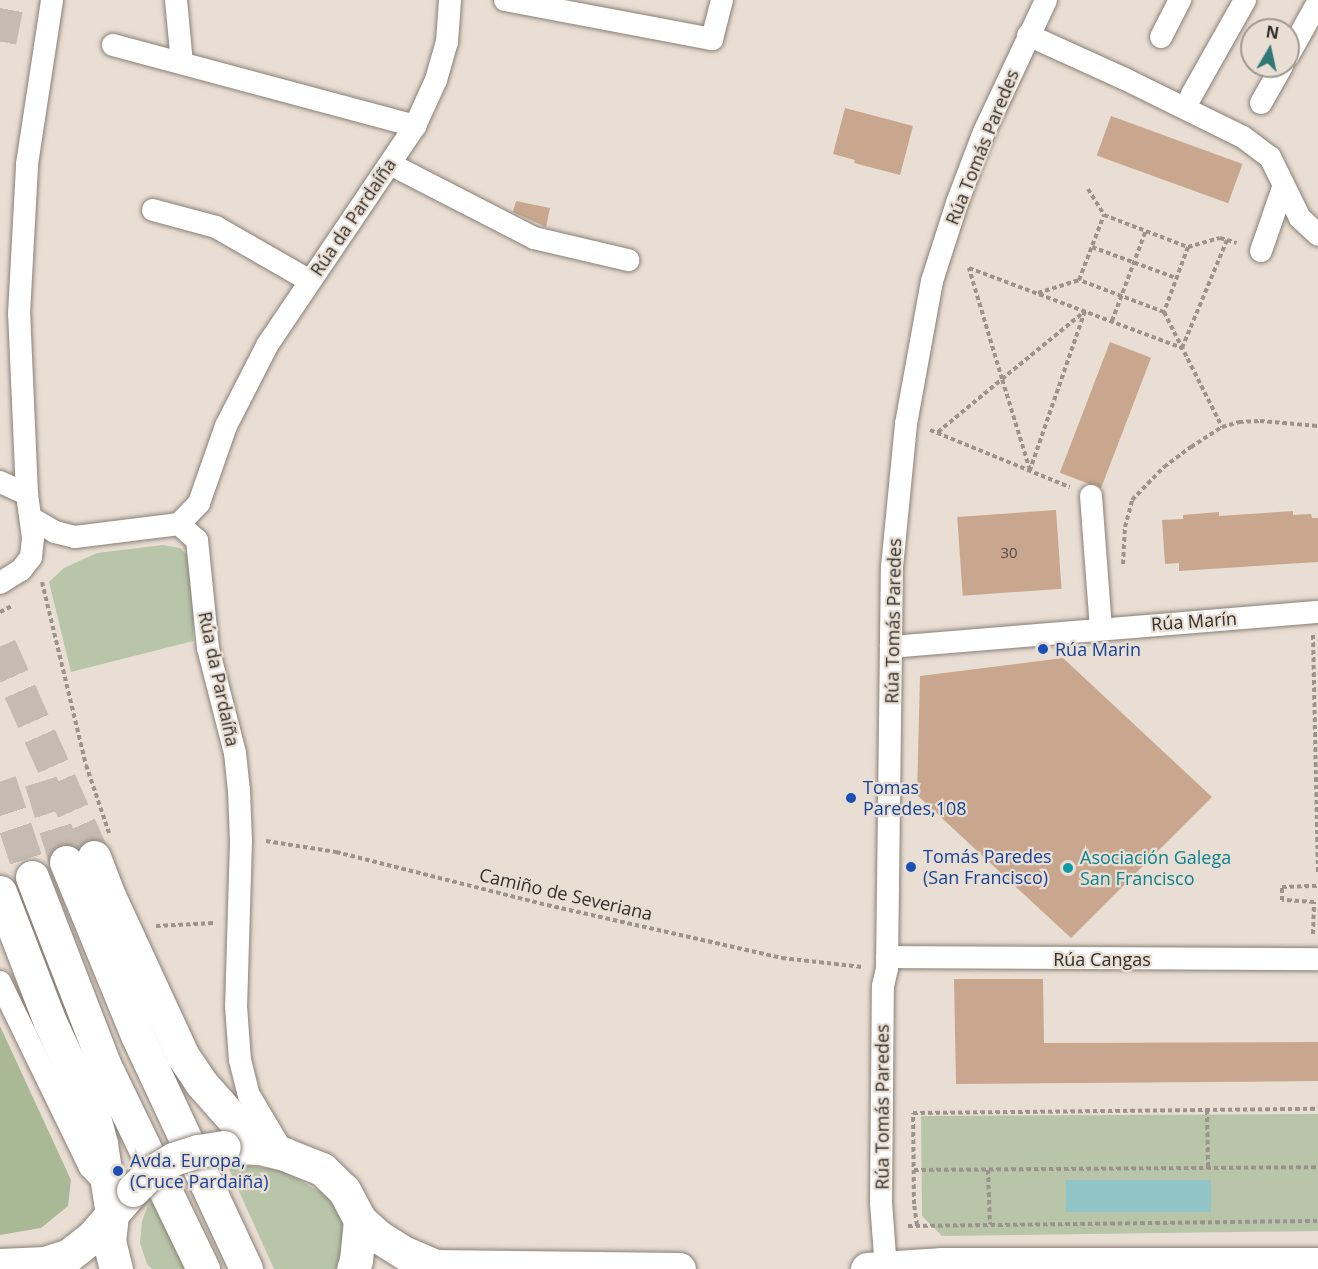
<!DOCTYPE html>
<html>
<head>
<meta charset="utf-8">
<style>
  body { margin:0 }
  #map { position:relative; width:1318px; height:1269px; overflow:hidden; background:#e9ded3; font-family:"Open Sans",sans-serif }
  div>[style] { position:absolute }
  .green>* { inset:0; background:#b8c5a9 }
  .forest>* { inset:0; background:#a9b995 }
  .water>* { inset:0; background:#91c4c6; transform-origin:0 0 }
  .building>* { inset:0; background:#c8a78e; transform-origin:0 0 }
  .highway-tunnel>* { height:33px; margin-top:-16.5px; transform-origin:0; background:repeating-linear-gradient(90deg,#c5bbb1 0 33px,transparent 0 49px) }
  .path>* { height:4px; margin-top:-2px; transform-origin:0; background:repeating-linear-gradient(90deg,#9c948c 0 4.5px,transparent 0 7.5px) }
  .roads { filter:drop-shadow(0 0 2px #887f75) drop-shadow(0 0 2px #887f75) }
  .street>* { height:22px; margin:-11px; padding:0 11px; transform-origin:11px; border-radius:11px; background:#fff }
  .primary>* { height:33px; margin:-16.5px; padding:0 16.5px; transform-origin:16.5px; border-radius:16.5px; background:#fff }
  .highway>* { height:33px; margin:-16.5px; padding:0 16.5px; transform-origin:16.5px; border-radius:16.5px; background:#fff }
  .bridges { filter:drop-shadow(0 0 2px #887f75) drop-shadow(0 0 2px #887f75) }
  .primary-bridge>* { height:33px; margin:-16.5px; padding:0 16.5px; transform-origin:16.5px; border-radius:16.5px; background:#fff }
  .dots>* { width:16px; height:16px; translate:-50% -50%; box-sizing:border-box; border:3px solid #e9ded3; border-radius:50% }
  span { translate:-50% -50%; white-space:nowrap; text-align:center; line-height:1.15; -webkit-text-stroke:4.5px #e9ded3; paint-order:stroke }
  .number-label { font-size:15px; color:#584d44 }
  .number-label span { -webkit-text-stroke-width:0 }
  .street-label { font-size:18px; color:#332f2b }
  .transit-label { font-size:18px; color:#164399 }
  .left { translate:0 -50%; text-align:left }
  .culture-label { font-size:18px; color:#0d838f }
  .north { position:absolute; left:1240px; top:18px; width:60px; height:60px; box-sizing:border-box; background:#e9ded3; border:2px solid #a09890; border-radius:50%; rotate:9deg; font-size:16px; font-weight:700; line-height:24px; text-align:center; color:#332f2b }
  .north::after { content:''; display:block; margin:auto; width:21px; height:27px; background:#2e7877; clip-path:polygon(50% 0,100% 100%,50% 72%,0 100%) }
</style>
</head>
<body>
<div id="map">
  <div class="green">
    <div style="clip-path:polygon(163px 545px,180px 548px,193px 560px,193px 641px,71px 672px,49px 582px,64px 568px,97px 553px)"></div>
    <div style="clip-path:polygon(1318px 1114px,1318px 1231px,942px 1236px,922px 1216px,921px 1116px)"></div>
    <div style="clip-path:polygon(250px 1166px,283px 1171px,329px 1197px,341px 1216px,347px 1234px,344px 1253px,337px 1269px,274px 1269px,229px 1169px)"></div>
    <div style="clip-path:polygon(157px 1198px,189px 1269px,152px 1269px,147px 1264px,140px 1243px,142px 1221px,148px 1205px)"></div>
  </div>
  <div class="forest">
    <div style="clip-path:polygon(0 1026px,71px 1180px,68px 1206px,41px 1228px,0 1235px)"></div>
  </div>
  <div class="water">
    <div style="left:1211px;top:1180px;width:32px;height:145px;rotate:90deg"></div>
  </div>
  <div class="building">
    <div style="clip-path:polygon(845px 108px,913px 126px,900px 175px,854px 163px,855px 160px,833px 154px)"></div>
    <div style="left:1111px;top:116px;width:140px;height:42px;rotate:20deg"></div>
    <div style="clip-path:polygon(516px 201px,550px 208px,546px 227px,513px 212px)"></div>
    <div style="left:1110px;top:342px;width:44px;height:140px;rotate:21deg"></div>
    <div style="left:1056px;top:510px;width:79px;height:99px;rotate:86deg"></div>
    <div style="clip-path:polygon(1293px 511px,1293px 515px,1311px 514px,1312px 518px,1318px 518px,1318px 562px,1179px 571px,1179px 563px,1165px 564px,1162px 520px,1183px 519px,1183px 515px,1219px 512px,1219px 516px)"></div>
    <div style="clip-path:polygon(1063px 658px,1212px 797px,1071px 938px,917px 795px,920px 676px)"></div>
    <div style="clip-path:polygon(954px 979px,1043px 979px,1044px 1043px,1318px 1042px,1318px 1081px,956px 1084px)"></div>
  </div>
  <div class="highway-tunnel">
    <div style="left:0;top:41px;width:42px;rotate:-79deg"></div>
    <div style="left:0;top:646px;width:231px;rotate:66deg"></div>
    <div style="left:0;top:781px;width:101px;rotate:71.6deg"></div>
    <div style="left:41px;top:781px;width:85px;rotate:72.8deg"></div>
  </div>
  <div class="path">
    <div style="left:1088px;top:189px;width:31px;rotate:58deg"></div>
    <div style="left:1092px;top:247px;width:90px;rotate:20.3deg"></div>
    <div style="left:1188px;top:247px;width:69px;rotate:110.3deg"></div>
    <div style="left:1164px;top:312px;width:91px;rotate:-159.4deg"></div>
    <div style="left:1079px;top:280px;width:70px;rotate:-69deg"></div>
    <div style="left:1104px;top:215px;width:90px;rotate:20.9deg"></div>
    <div style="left:1188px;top:247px;width:33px;rotate:-16deg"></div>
    <div style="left:1220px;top:238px;width:7px;rotate:16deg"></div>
    <div style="left:969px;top:268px;width:228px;rotate:20.6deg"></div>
    <div style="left:1182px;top:348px;width:117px;rotate:-67.4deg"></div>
    <div style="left:1227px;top:240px;width:10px;rotate:17deg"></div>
    <div style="left:1038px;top:293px;width:43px;rotate:-17.6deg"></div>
    <div style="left:1164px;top:312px;width:129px;rotate:63.2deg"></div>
    <div style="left:1112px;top:321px;width:97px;rotate:-69.5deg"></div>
    <div style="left:930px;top:430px;width:151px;rotate:22.2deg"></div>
    <div style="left:938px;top:432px;width:83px;rotate:-39.6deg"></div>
    <div style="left:1002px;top:379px;width:107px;rotate:-39.3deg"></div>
    <div style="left:1085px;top:311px;width:168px;rotate:109.1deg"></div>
    <div style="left:1030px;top:470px;width:95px;rotate:-107.1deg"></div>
    <div style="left:1002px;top:379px;width:116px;rotate:-106.6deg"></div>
    <div style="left:1123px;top:564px;width:37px;rotate:-87deg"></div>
    <div style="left:1125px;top:527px;width:28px;rotate:-75deg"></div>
    <div style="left:1132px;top:500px;width:46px;rotate:-45.9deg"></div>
    <div style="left:1164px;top:467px;width:34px;rotate:-37deg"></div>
    <div style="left:1191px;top:447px;width:37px;rotate:-33deg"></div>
    <div style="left:1222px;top:427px;width:18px;rotate:-16deg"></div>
    <div style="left:1239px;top:422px;width:21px;rotate:-3deg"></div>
    <div style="left:1260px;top:421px;width:58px;rotate:4.9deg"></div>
    <div style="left:42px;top:582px;width:188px;rotate:76.5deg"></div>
    <div style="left:86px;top:765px;width:72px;rotate:71.3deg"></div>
    <div style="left:0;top:612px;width:13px;rotate:-27deg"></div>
    <div style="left:1313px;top:635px;width:238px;rotate:88.8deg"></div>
    <div style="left:266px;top:841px;width:71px;rotate:8.9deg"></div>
    <div style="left:336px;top:852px;width:218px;rotate:14.1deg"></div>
    <div style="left:547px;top:905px;width:241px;rotate:12.7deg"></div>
    <div style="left:782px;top:958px;width:81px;rotate:6.4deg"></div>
    <div style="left:156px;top:926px;width:58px;rotate:-3deg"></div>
    <div style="left:1313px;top:934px;width:32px;rotate:-88deg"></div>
    <div style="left:1314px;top:902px;width:32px;rotate:-176deg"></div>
    <div style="left:1282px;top:900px;width:13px;rotate:-90deg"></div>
    <div style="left:1282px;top:887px;width:36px;rotate:-2deg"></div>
    <div style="left:1207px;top:1110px;width:58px;rotate:89deg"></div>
    <div style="left:914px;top:1170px;width:404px;rotate:-0.4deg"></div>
    <div style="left:988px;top:1170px;width:54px;rotate:87.9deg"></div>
    <div style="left:917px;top:1225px;width:21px;rotate:-98deg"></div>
    <div style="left:914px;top:1204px;width:91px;rotate:-90.6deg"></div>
    <div style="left:913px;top:1113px;width:405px;rotate:-0.6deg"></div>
    <div style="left:908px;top:1226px;width:410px;rotate:-0.7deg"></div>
  </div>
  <div class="roads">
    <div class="street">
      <div style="left:176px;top:0;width:63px;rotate:84.6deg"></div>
      <div style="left:505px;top:0;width:211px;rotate:10.7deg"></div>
      <div style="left:712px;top:39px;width:40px;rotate:-75.6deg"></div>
      <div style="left:1028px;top:35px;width:107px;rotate:24.4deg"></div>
      <div style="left:1125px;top:79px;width:131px;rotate:26.2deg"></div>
      <div style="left:1243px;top:137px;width:34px;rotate:37deg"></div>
      <div style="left:1270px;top:157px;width:68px;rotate:63.8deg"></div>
      <div style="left:1300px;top:218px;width:25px;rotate:43deg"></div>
      <div style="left:1161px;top:37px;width:42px;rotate:-62.8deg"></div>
      <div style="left:113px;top:45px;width:313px;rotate:15deg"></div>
      <div style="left:1288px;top:56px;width:62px;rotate:-60.9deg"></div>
      <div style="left:1191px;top:96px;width:110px;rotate:-60.6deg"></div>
      <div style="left:1261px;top:103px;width:43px;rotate:-60.4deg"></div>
      <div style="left:390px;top:164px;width:162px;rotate:27.2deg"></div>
      <div style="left:534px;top:238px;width:97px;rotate:13.2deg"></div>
      <div style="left:153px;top:210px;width:65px;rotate:15.1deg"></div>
      <div style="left:216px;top:227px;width:108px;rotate:29.9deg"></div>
      <div style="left:1261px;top:251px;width:67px;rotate:-70.8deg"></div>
      <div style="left:0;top:482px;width:30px;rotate:24deg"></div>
      <div style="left:1091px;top:496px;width:133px;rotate:85.7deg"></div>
      <div style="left:31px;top:518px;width:28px;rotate:30deg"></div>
      <div style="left:55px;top:532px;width:21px;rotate:14deg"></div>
      <div style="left:75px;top:537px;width:105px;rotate:-7.1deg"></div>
      <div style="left:179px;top:524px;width:24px;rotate:42deg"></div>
      <div style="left:197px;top:540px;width:109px;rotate:84.2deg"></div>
      <div style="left:208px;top:648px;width:108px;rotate:75.6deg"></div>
      <div style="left:235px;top:753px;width:37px;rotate:84deg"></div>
      <div style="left:239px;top:790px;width:51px;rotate:87.8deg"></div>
      <div style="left:241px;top:841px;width:165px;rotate:91.7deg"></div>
      <div style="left:236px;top:1006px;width:54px;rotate:85.8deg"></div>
      <div style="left:240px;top:1060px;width:36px;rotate:76deg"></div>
      <div style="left:249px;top:1095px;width:69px;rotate:59.3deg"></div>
      <div style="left:179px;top:524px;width:29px;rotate:-46deg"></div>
      <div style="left:199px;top:503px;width:82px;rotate:-70.7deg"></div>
      <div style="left:226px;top:426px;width:92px;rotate:-62.9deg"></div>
      <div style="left:268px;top:344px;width:263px;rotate:-56deg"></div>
      <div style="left:415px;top:126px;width:51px;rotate:-65.5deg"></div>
      <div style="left:436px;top:80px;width:40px;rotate:-74deg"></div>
      <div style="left:447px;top:42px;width:42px;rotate:-85.9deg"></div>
      <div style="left:0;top:583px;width:25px;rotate:-32deg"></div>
      <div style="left:21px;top:570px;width:16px;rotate:-52deg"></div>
      <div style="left:31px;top:557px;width:19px;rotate:-84deg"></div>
      <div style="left:33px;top:538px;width:44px;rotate:-97.8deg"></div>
      <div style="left:27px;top:494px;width:180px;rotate:-92.5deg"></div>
      <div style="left:19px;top:314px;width:150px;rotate:-86.9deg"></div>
      <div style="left:27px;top:164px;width:166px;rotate:-81.3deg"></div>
      <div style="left:891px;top:647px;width:428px;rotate:-4.7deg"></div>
      <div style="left:887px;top:957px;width:431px;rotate:0.3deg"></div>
      <div style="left:0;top:982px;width:206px;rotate:64.1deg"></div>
      <div style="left:90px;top:1167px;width:23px;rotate:47deg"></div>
      <div style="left:886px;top:1269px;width:66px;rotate:-94.3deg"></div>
      <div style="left:881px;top:1203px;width:217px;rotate:-89.5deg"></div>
      <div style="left:883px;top:986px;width:18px;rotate:-77deg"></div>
      <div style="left:887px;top:968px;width:401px;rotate:-89.3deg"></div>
      <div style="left:892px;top:567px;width:144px;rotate:-84.4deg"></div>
      <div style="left:906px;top:424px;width:145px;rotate:-79.7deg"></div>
      <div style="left:932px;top:281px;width:82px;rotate:-72.2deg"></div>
      <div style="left:957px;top:203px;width:76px;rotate:-69.2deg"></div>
      <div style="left:984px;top:132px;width:146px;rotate:-64.8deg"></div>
    </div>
    <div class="primary">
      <div style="left:231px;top:1147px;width:28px;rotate:2deg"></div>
      <div style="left:259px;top:1148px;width:26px;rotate:13deg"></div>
      <div style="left:284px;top:1154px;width:41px;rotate:21.5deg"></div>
      <div style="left:322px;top:1169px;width:30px;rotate:44deg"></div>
      <div style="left:344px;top:1190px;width:34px;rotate:62deg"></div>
      <div style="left:360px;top:1220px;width:40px;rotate:95.7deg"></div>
      <div style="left:356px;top:1260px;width:9px;rotate:108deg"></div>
      <div style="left:112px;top:1214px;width:27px;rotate:96deg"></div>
      <div style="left:109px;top:1241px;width:29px;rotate:76deg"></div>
      <div style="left:360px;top:1220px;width:25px;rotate:42deg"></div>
      <div style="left:379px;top:1237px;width:31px;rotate:32deg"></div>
      <div style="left:405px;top:1253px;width:33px;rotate:23deg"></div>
      <div style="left:435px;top:1266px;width:244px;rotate:0.7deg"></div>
      <div style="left:0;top:1265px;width:45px;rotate:-2.5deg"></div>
      <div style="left:45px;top:1263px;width:25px;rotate:-18deg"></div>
      <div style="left:69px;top:1255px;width:31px;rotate:-38deg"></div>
      <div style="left:93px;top:1236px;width:60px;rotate:-49.1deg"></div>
      <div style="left:867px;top:1269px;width:75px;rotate:-3.8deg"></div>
      <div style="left:942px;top:1264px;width:376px"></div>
    </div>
    <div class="highway">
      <div style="left:94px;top:857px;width:42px;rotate:69deg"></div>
      <div style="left:109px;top:896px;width:176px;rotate:65.2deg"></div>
      <div style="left:183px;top:1056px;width:32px;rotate:56deg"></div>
      <div style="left:201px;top:1083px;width:87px;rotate:48.3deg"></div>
      <div style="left:66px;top:862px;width:187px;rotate:67.7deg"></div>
      <div style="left:137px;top:1035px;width:258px;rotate:65deg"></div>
      <div style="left:32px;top:877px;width:200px;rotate:68.9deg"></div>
      <div style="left:104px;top:1064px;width:228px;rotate:64.2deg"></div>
      <div style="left:0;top:892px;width:139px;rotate:69deg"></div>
      <div style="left:50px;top:1022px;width:105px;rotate:65.1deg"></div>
      <div style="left:94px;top:1117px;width:28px;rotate:75deg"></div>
      <div style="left:101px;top:1144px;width:71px;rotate:81.1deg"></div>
    </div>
  </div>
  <div class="bridges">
    <div class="primary-bridge">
      <div style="left:133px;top:1190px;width:24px;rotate:-45deg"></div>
      <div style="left:150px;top:1173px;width:27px;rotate:-31deg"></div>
      <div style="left:173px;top:1159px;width:26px;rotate:-18deg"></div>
      <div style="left:198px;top:1151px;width:26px;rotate:-9deg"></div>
    </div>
  </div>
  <div class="dots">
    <div style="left:1043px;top:649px;background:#1a4fb4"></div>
    <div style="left:851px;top:798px;background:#1a4fb4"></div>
    <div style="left:911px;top:867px;background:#1a4fb4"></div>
    <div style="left:1068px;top:868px;background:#0f9aa8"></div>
    <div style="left:118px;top:1171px;background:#1a4fb4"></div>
  </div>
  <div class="number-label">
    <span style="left:1009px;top:553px">30</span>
  </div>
  <div class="street-label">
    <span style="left:982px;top:147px;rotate:-68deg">Rúa Tomás Paredes</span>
    <span style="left:353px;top:217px;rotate:-56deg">Rúa da Pardaíña</span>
    <span style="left:893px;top:621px;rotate:-89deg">Rúa Tomás Paredes</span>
    <span style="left:1194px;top:621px;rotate:-4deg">Rúa Marín</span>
    <span style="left:219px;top:679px;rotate:78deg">Rúa da Pardaíña</span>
    <span style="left:566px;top:894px;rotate:13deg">Camiño de Severiana</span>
    <span style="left:1102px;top:959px">Rúa Cangas</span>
    <span style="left:882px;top:1107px;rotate:-90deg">Rúa Tomás Paredes</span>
  </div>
  <div class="transit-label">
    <span class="left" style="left:1055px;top:649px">Rúa Marin</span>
    <span class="left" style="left:863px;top:798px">Tomas<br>Paredes,108</span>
    <span class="left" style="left:923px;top:867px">Tomás Paredes<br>(San Francisco)</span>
    <span class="left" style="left:130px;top:1171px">Avda. Europa,<br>(Cruce Pardaiña)</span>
  </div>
  <div class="culture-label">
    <span class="left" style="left:1080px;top:868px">Asociación Galega<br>San Francisco</span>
  </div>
  <div class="north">N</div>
</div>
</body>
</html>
